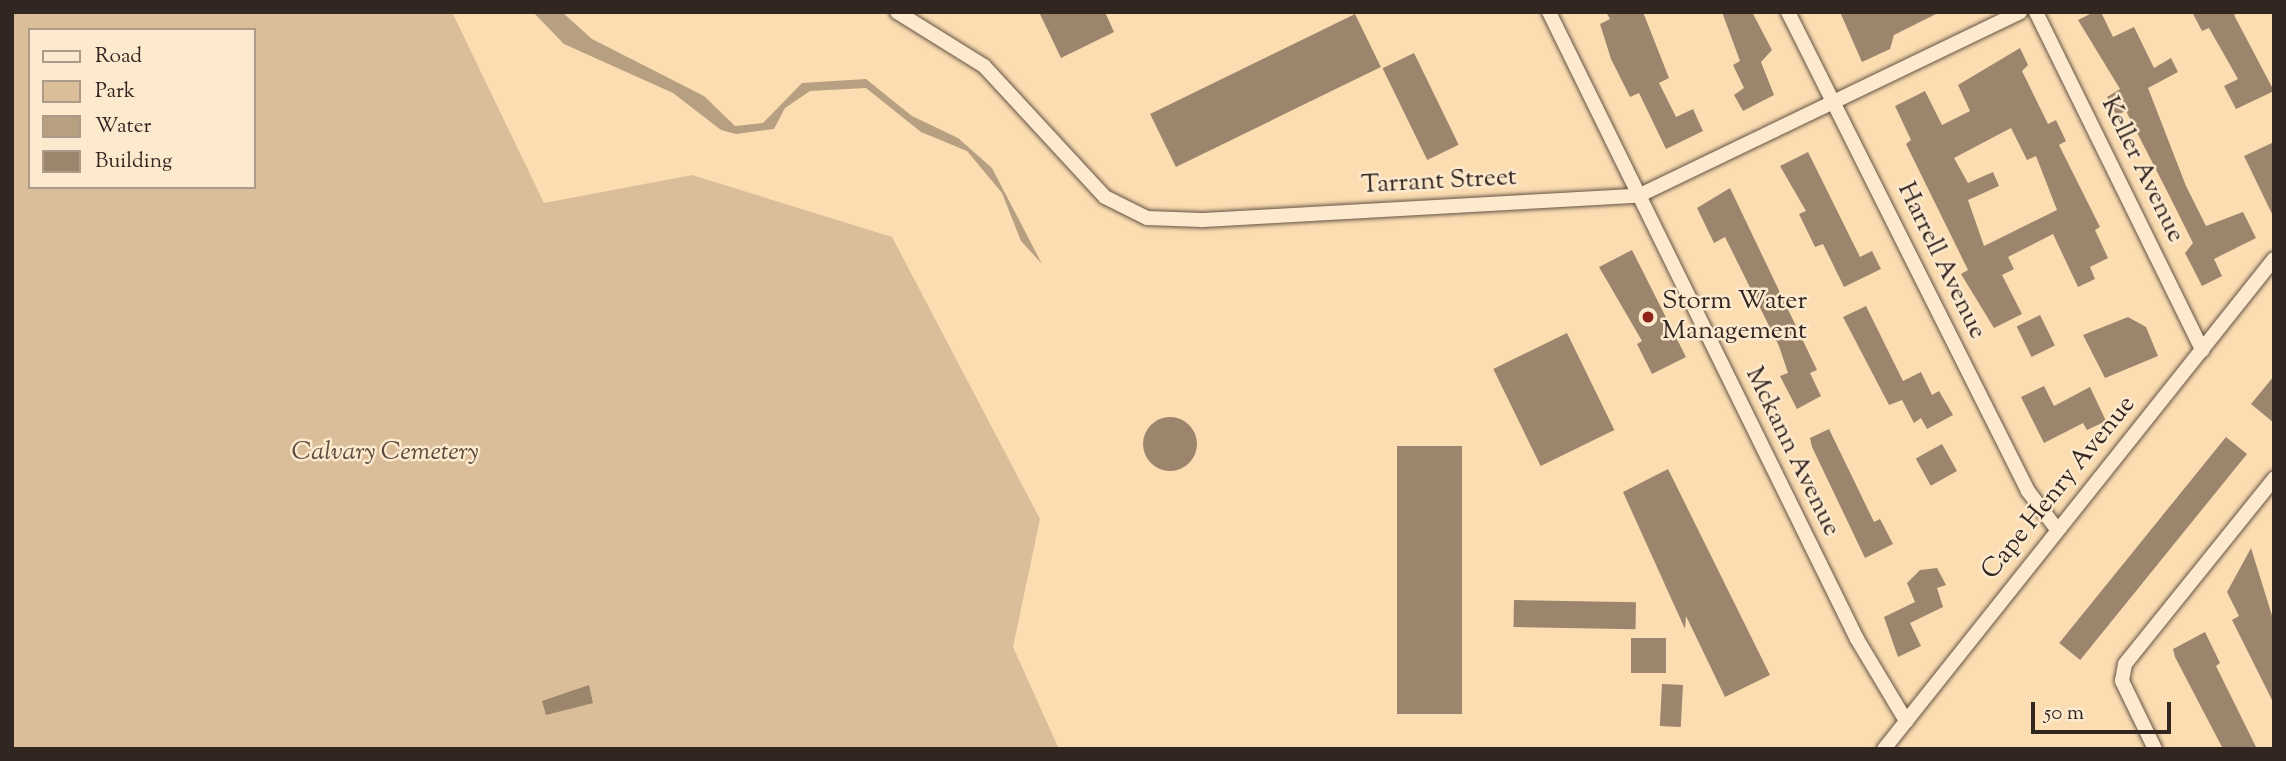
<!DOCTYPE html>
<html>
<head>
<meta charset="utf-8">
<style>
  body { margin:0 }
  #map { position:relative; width:2286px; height:761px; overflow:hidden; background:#fcddb2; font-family:"Sorts Mill Goudy",serif }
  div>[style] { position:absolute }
  .green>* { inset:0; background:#dabe99 }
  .water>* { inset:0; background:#b79f81 }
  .building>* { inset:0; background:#9b856c; transform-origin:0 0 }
  .round { border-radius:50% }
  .roads { filter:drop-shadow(0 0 2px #645445) drop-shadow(0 0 2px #645445) }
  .street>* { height:14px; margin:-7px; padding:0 7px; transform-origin:7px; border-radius:7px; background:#fde9cd }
  .dots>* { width:19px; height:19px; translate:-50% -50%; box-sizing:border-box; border:4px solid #fde9cd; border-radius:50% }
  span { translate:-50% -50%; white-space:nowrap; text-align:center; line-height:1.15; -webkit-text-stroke:5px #fde9cd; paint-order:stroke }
  .street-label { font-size:26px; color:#322621 }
  .poi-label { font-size:26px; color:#322621 }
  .left { translate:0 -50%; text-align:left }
  .park-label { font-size:26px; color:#5c4c3f; font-style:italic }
  .frame { position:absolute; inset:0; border:14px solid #322621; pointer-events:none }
  .legend { position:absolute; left:28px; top:28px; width:228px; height:161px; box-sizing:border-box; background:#fde9cd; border:2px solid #ac9b88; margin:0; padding:9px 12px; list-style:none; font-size:21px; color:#322621 }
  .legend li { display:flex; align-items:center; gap:14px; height:35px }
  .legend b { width:35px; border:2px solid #ac9b88 }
  .scale { position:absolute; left:2031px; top:702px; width:140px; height:32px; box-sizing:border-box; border:4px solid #322621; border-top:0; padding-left:9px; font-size:21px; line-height:24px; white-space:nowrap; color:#322621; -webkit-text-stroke:5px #fde9cd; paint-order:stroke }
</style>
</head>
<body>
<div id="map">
  <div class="green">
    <div style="clip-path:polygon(evenodd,12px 12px,452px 12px,544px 203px,692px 175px,892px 237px,1040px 519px,1013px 647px,1059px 749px,12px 749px,12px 12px,30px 30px,254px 30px,254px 187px,30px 187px,30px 30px)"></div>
  </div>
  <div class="water">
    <div style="clip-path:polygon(533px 12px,562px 12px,592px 39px,704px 96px,735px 126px,763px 123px,802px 83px,866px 79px,912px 116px,958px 138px,992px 168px,1042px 264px,1021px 241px,1002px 193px,967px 151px,921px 132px,866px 88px,810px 91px,785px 108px,774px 129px,736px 134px,721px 130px,673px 93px,564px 44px)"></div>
  </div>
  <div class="building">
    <div style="clip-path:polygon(1039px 12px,1105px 12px,1114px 32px,1061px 58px)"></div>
    <div style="clip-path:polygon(1606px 12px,1643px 12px,1669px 78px,1659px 83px,1676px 117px,1693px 109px,1703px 131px,1666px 149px,1639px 93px,1630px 97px,1611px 59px,1600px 24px,1610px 19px)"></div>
    <div style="clip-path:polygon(1722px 12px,1752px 12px,1772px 50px,1761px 62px,1774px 95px,1743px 111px,1734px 95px,1744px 88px,1733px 65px,1740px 61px)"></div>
    <div style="clip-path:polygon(1840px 12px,1940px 12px,1894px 35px,1890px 49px,1862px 62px)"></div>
    <div style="clip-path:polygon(2094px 12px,2101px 12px,2113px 37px,2134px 27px,2154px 68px,2171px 58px,2178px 72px,2148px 88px,2186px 186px,2206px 226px,2243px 212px,2256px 238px,2214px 259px,2222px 276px,2202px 286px,2185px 253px,2193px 243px,2169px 195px,2126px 111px,2116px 115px,2107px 97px,2120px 89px,2078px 20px)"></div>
    <div style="clip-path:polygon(2192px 12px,2240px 12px,2234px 15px,2274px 91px,2236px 109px,2224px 86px,2238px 79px,2209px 28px,2202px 31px)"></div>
    <div style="left:1355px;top:14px;width:59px;height:228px;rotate:64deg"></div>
    <div style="clip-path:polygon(evenodd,2020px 48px,2028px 65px,2022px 71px,2048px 124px,2056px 120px,2066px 141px,2059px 145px,2100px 227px,2095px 230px,2108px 258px,2090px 267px,2095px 279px,2078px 287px,2053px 234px,2008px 257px,2014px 269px,2002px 275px,2022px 314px,1994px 328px,1961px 274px,1968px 270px,1906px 144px,1911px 140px,1895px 106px,1925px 91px,1942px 125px,1970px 111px,1958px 85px,2020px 48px,2011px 128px,2027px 160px,2036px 156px,2057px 210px,1984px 246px,1968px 200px,1999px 186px,1993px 172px,1968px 183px,1954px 158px,2011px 128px)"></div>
    <div style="left:1414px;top:53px;width:102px;height:35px;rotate:64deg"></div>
    <div style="clip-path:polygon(2274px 142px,2274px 218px,2244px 156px)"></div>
    <div style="clip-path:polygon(1808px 152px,1860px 257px,1872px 251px,1881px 269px,1844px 287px,1823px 244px,1815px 247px,1799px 214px,1806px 211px,1780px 166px)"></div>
    <div style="clip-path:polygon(1730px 188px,1817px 370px,1810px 373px,1821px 396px,1797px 409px,1780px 376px,1788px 373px,1779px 346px,1725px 237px,1714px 243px,1697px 208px)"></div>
    <div style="clip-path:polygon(1632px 250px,1686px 357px,1652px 374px,1637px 344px,1642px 341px,1599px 267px)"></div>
    <div style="clip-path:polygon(1866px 306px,1903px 381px,1921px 372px,1932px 395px,1939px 391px,1953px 415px,1927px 429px,1921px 418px,1914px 423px,1902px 400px,1889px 405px,1843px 317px)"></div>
    <div style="left:2040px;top:315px;width:34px;height:26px;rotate:64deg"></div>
    <div style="clip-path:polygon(2128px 317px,2146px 327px,2158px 356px,2105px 378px,2083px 335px)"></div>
    <div style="left:1567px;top:333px;width:108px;height:82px;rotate:64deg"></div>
    <div style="clip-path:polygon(2274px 376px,2274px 423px,2251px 404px)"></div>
    <div style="clip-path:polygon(2044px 386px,2054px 406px,2090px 387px,2106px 421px,2087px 430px,2083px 423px,2044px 443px,2021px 397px)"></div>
    <div class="round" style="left:1143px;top:417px;width:54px;height:54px"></div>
    <div style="clip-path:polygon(1829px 429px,1874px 522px,1880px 519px,1893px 544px,1865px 558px,1812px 447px,1810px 438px)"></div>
    <div style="left:2226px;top:437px;width:27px;height:265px;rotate:39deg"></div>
    <div style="left:1942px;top:444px;width:31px;height:30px;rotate:61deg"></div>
    <div style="left:1397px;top:446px;width:65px;height:268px"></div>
    <div style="clip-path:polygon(1668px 469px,1770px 675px,1725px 697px,1686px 616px,1685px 629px,1623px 492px)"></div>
    <div style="clip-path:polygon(2251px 548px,2274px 622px,2274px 704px,2232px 620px,2239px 616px,2227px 592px)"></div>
    <div style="clip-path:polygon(1937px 568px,1946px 585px,1937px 588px,1943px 607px,1910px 623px,1921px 646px,1898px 657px,1884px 617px,1915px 602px,1907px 583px,1920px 570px)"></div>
    <div style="left:1514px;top:600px;width:122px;height:27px;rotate:1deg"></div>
    <div style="clip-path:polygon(2205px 632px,2220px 663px,2216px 666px,2257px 749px,2223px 749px,2175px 657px,2173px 649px)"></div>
    <div style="left:1631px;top:638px;width:35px;height:35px"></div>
    <div style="left:1662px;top:684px;width:21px;height:42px;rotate:3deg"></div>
    <div style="clip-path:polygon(589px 685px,593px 703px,546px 715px,542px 701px)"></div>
  </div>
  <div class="roads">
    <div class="street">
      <div style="left:897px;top:12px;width:102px;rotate:31.8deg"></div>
      <div style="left:984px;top:66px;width:178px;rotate:47.3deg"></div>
      <div style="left:1105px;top:197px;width:47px;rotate:26.6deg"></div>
      <div style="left:1147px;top:218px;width:55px;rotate:2.1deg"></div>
      <div style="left:1202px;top:220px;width:437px;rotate:-3.2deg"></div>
      <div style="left:1638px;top:196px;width:424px;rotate:-25.7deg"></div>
      <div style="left:1549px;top:12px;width:699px;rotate:63.84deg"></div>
      <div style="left:1857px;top:639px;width:96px;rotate:59.1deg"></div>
      <div style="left:1788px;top:12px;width:536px;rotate:63.39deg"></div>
      <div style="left:2028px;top:491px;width:46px;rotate:52.9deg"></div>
      <div style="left:2036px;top:12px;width:377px;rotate:63.8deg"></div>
      <div style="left:1884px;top:749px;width:626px;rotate:-51.48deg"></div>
      <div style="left:2155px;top:749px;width:76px;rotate:-115.9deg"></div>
      <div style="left:2122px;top:681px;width:17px;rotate:-80deg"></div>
      <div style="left:2125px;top:664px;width:238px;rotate:-51.2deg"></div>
    </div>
  </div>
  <div class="dots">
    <div style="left:1648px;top:317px;background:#8f2418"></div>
  </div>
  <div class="street-label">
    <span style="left:2142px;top:170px;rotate:64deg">Keller Avenue</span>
    <span style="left:1439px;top:182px;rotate:-3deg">Tarrant Street</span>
    <span style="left:1941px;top:261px;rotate:64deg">Harrell Avenue</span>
    <span style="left:1792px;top:452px;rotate:64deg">Mckann Avenue</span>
    <span style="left:2059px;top:488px;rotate:-51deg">Cape Henry Avenue</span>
  </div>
  <div class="poi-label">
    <span class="left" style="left:1662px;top:317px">Storm Water<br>Management</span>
  </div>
  <div class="park-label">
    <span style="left:385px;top:453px">Calvary Cemetery</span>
  </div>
  <div class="frame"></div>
  <ul class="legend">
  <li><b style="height:9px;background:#fde9cd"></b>Road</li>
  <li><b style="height:19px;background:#dabe99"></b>Park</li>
  <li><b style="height:19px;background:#b79f81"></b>Water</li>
  <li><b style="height:19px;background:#9b856c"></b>Building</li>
  </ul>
  <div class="scale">50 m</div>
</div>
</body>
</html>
